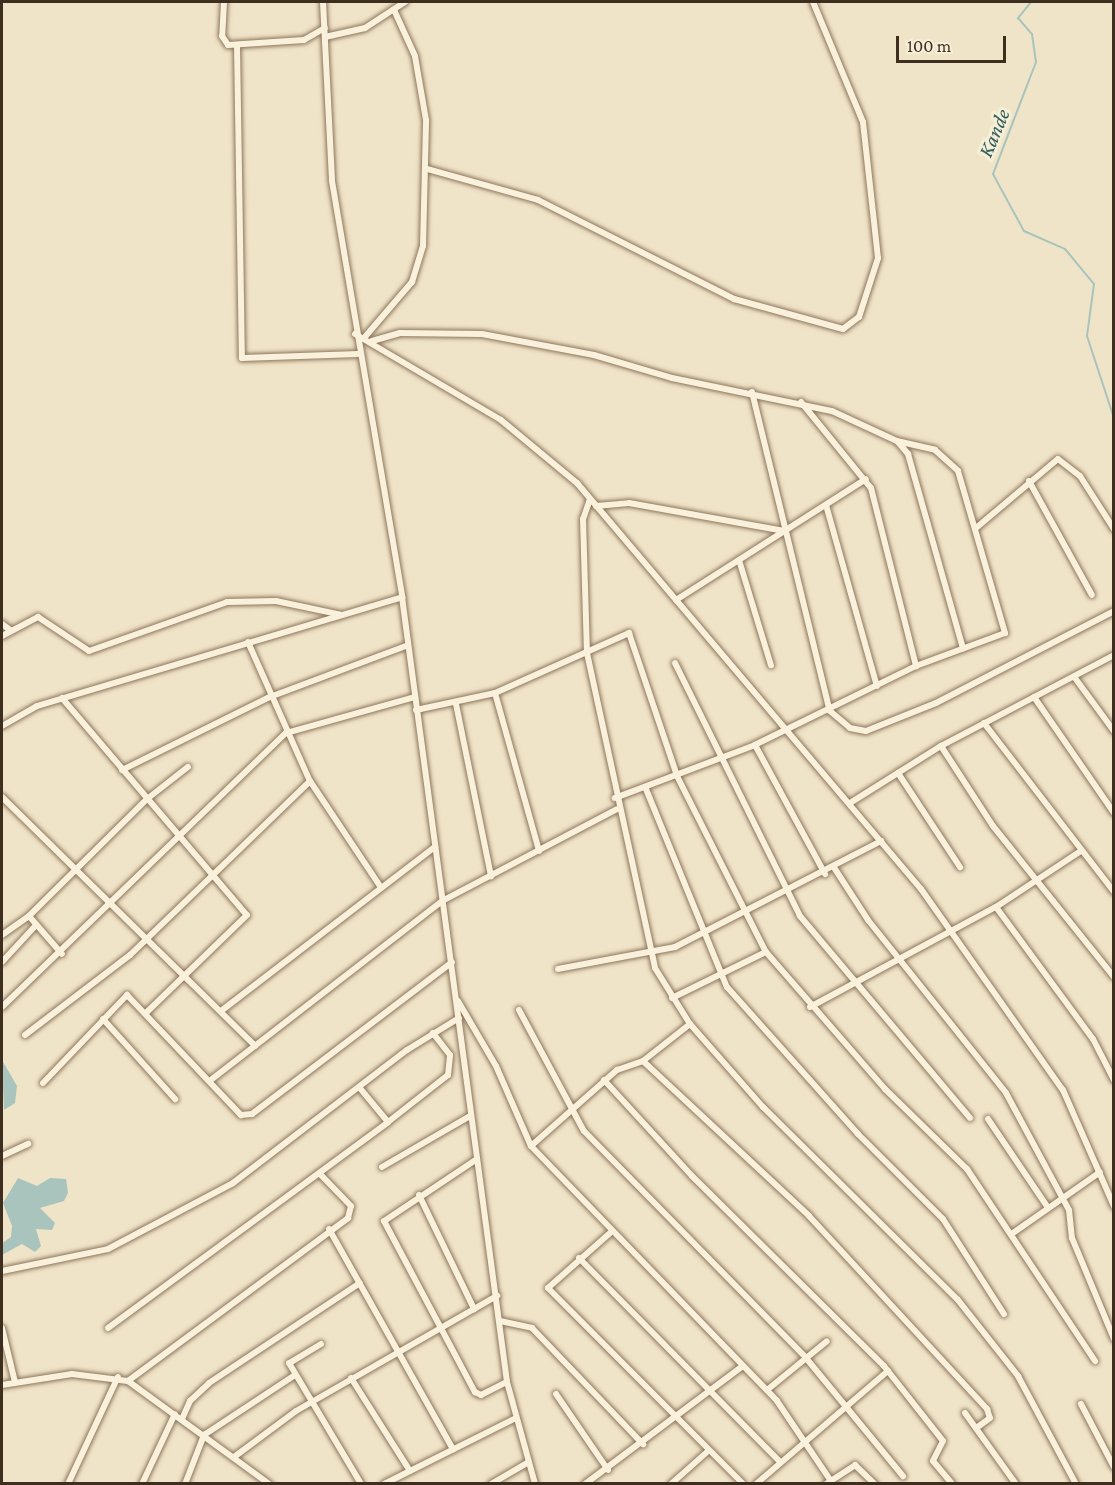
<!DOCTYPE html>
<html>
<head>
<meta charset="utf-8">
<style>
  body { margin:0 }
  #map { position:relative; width:1115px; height:1485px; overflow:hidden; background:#f0e4c8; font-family:"Crimson Pro",serif }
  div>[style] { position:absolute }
  .water>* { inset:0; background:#a9c4bc }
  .stream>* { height:2px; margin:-1px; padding:0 1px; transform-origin:1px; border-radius:1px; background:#a9c4bc }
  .roads { filter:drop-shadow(0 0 2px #8d765c) drop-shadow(0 0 2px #8d765c) }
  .street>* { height:6px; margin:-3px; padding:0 3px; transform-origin:3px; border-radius:3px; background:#faf1dc }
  span { translate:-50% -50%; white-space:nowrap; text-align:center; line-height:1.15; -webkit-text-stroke:6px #f7eed8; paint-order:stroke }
  .water-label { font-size:21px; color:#2f5d5a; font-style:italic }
  .frame { position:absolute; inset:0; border:3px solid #3d2e20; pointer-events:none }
  .scale { position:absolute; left:896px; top:36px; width:110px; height:27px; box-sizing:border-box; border:3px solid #3d2e20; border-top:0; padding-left:8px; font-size:18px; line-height:21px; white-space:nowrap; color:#3d2e20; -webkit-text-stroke:4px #f7eed8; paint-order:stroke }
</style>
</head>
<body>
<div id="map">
  <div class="water">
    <div style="clip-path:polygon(2px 1060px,17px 1086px,15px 1103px,4px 1110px)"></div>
    <div style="clip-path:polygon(18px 1178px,37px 1186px,50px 1178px,66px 1179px,68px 1193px,64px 1201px,40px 1208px,55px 1223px,52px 1230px,36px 1229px,41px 1246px,35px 1252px,22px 1244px,2px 1255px,2px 1243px,11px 1237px,12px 1226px,3px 1203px)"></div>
  </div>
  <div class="stream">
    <div style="left:1031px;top:2px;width:21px;rotate:129deg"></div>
    <div style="left:1018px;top:18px;width:21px;rotate:49deg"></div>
    <div style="left:1032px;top:34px;width:28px;rotate:82deg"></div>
    <div style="left:1036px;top:62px;width:120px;rotate:111deg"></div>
    <div style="left:993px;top:174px;width:65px;rotate:61.5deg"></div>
    <div style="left:1024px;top:231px;width:45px;rotate:23.7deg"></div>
    <div style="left:1065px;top:249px;width:45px;rotate:50.4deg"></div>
    <div style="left:1094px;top:284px;width:52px;rotate:97.7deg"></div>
    <div style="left:1087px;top:336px;width:86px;rotate:71.8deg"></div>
  </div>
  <div class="roads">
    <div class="street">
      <div style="left:224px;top:2px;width:34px;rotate:93deg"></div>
      <div style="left:222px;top:36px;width:11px;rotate:56deg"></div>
      <div style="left:228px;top:45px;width:76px;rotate:-3.8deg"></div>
      <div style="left:304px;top:40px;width:24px;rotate:-30deg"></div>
      <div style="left:323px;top:2px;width:179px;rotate:87.1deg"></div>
      <div style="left:332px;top:181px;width:422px;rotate:80.4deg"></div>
      <div style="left:402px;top:597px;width:792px;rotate:82.38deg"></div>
      <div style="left:507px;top:1382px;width:106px;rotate:74.6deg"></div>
      <div style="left:325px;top:37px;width:41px;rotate:-12.7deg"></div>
      <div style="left:365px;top:28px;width:48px;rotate:-33deg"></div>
      <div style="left:237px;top:45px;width:313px;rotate:89.1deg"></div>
      <div style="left:242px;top:358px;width:116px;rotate:-2deg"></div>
      <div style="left:427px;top:169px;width:115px;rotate:15.6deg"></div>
      <div style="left:538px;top:200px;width:220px;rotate:26.8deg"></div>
      <div style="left:734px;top:299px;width:113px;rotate:15.4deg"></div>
      <div style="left:843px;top:329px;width:20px;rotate:-37deg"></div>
      <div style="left:859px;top:317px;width:62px;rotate:-72.1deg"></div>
      <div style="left:878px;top:258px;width:137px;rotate:-96.3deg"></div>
      <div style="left:863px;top:122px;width:130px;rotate:-112.6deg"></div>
      <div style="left:355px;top:334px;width:169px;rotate:30.5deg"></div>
      <div style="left:501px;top:420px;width:99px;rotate:39.7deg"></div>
      <div style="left:577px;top:483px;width:532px;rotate:49.73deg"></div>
      <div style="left:921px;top:889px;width:246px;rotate:54.8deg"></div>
      <div style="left:1063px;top:1090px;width:127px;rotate:66.3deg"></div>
      <div style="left:364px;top:338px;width:74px;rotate:-49.4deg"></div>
      <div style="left:412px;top:282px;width:38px;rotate:-73deg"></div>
      <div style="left:423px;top:246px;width:126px;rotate:-88.6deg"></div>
      <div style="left:426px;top:120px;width:65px;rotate:-99.8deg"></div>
      <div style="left:415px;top:56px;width:51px;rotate:-114.5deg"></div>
      <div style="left:372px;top:341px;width:29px;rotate:-16deg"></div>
      <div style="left:400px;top:333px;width:82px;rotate:0.7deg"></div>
      <div style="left:482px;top:334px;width:114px;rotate:10.6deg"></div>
      <div style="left:594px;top:355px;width:81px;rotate:16.4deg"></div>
      <div style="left:672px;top:378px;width:163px;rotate:11.7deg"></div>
      <div style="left:832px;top:411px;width:72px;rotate:24.8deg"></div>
      <div style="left:897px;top:441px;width:39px;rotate:13deg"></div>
      <div style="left:935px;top:450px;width:31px;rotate:42deg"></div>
      <div style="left:958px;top:471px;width:169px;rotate:73.8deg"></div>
      <div style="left:1005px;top:633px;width:95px;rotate:159.7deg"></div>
      <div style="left:916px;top:666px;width:179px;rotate:153.9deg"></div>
      <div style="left:755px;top:745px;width:150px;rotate:159.3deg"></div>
      <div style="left:752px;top:392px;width:328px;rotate:76.3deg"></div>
      <div style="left:830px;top:711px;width:26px;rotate:40deg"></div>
      <div style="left:850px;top:728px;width:16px;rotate:11deg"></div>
      <div style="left:866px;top:731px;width:75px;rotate:-21.8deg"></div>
      <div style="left:936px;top:703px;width:200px;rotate:-27.3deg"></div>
      <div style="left:801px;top:402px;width:111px;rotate:50.9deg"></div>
      <div style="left:871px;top:488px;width:184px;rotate:75.8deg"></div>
      <div style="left:898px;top:442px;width:16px;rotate:50deg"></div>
      <div style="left:908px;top:454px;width:202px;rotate:74.2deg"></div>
      <div style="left:1029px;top:481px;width:130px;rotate:61.1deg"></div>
      <div style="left:590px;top:499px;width:21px;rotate:109deg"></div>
      <div style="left:583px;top:519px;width:134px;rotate:88.3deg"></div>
      <div style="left:587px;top:653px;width:322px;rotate:77.8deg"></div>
      <div style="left:655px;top:968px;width:66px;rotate:58deg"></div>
      <div style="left:690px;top:1024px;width:111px;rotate:48.7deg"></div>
      <div style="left:763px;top:1107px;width:274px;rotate:44.7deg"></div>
      <div style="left:958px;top:1300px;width:97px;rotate:51.7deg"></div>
      <div style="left:1018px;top:1376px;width:123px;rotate:61.8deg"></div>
      <div style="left:826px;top:505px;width:188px;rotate:74.3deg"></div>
      <div style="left:596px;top:506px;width:33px;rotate:-5deg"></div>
      <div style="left:629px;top:503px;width:158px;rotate:10.2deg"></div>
      <div style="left:976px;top:528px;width:107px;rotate:-40.1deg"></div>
      <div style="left:1058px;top:459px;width:28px;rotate:38deg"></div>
      <div style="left:1080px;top:476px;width:63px;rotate:57.3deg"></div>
      <div style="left:739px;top:560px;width:110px;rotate:73.1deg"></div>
      <div style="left:676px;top:600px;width:225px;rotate:-32.5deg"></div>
      <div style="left:2px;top:624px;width:10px;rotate:37deg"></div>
      <div style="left:2px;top:636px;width:41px;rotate:-27.8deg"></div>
      <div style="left:38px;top:617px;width:61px;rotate:33.7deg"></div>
      <div style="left:89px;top:651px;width:146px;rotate:-19.5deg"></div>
      <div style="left:227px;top:602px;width:49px;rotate:-1.2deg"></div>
      <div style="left:276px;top:601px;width:67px;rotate:12deg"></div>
      <div style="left:248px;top:642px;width:152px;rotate:66deg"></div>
      <div style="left:310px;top:781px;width:126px;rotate:56.3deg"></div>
      <div style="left:675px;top:663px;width:282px;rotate:63.7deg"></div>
      <div style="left:800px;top:916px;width:264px;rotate:49.9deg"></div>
      <div style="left:1075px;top:678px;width:66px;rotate:53.7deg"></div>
      <div style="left:495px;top:693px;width:164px;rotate:74.4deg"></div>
      <div style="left:1034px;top:697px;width:141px;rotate:55.4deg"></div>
      <div style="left:62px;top:698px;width:285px;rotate:49.6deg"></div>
      <div style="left:247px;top:915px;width:139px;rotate:135.9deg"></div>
      <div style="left:456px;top:704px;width:176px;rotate:78.5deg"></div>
      <div style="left:416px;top:710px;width:81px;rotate:-12.1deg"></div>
      <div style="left:495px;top:693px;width:147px;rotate:-24.1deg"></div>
      <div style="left:629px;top:633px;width:151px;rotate:71.4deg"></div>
      <div style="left:677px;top:776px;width:197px;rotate:63.2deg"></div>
      <div style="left:766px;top:952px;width:181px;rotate:49deg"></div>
      <div style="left:885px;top:1089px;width:115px;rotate:44.3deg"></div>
      <div style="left:967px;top:1169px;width:231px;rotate:56.3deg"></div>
      <div style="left:984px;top:723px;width:213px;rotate:52.4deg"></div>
      <div style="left:2px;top:726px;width:40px;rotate:-29.7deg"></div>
      <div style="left:37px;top:706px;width:381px;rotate:-16.6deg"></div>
      <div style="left:755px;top:745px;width:147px;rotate:61.5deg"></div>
      <div style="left:941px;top:746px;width:95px;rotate:57deg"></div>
      <div style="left:993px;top:826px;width:193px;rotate:51.3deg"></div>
      <div style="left:122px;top:770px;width:165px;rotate:-26.3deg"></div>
      <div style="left:270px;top:697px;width:147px;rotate:-20.6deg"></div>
      <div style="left:898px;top:773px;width:113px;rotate:56.6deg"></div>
      <div style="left:646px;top:789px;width:214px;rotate:67.8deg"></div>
      <div style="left:727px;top:987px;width:197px;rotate:48.3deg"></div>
      <div style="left:858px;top:1134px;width:120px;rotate:45deg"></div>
      <div style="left:943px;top:1219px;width:113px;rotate:57.3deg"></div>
      <div style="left:2px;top:797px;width:355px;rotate:44.5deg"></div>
      <div style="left:850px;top:803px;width:107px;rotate:-32.1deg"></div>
      <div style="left:941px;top:746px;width:195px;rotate:-27.7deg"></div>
      <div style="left:835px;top:869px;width:61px;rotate:57.1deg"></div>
      <div style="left:868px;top:920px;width:221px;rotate:51.4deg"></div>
      <div style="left:1006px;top:1093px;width:133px;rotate:61.7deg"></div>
      <div style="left:1069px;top:1210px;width:28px;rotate:84deg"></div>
      <div style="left:1072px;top:1238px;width:109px;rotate:67.4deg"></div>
      <div style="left:996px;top:907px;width:164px;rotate:53.7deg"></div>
      <div style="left:1093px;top:1039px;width:46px;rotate:62.9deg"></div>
      <div style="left:29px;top:916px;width:50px;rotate:49deg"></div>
      <div style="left:2px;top:935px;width:33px;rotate:-35deg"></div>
      <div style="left:29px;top:916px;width:166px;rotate:-44.8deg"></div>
      <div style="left:147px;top:799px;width:52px;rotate:-38deg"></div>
      <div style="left:2px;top:962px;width:50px;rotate:-47.4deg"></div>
      <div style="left:558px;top:969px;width:119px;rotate:-10.6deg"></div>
      <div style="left:675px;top:947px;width:232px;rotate:-27.2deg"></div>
      <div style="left:672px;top:998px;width:105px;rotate:-26.1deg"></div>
      <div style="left:458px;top:1001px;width:75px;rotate:59.7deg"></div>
      <div style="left:496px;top:1066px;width:87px;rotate:66.4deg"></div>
      <div style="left:531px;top:1146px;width:354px;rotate:46deg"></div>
      <div style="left:777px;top:1401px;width:100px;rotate:56deg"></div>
      <div style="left:2px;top:1007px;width:395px;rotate:-44deg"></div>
      <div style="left:286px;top:733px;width:134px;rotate:-15.6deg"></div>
      <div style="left:810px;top:1007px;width:211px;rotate:-28.3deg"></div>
      <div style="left:996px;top:907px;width:102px;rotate:-33.4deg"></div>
      <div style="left:519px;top:1010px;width:137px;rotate:61.8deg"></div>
      <div style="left:584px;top:1131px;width:318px;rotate:45.6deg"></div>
      <div style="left:806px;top:1358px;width:153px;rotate:50.6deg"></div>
      <div style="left:221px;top:1011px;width:270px;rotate:-37.5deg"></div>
      <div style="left:103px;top:1019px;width:108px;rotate:48deg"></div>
      <div style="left:25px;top:1035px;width:132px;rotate:-37.3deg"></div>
      <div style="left:130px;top:955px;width:250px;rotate:-44deg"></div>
      <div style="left:643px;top:1061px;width:227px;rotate:43deg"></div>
      <div style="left:809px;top:1216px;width:263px;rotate:47.3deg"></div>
      <div style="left:987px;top:1409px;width:9px;rotate:72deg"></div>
      <div style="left:990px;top:1418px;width:17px;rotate:144deg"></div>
      <div style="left:212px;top:1079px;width:293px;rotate:-37.7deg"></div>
      <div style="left:444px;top:900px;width:195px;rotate:-27.7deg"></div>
      <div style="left:604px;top:1080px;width:130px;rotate:47.5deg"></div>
      <div style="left:692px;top:1176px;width:270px;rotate:44.7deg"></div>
      <div style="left:884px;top:1366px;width:95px;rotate:51.8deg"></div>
      <div style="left:943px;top:1441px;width:22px;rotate:117deg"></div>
      <div style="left:933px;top:1461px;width:30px;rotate:50deg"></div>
      <div style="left:43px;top:1083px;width:122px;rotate:-46.3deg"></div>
      <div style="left:127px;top:995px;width:166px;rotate:46.5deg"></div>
      <div style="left:241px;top:1115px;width:11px;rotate:-5deg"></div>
      <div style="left:252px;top:1114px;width:251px;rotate:-37.2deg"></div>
      <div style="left:988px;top:1119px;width:105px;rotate:55.9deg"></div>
      <div style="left:388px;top:1122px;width:76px;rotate:-38.1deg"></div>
      <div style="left:448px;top:1075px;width:20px;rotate:-84deg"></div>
      <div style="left:450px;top:1055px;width:28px;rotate:-128deg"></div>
      <div style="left:531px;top:1146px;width:115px;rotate:-41.5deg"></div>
      <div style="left:617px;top:1070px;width:28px;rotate:-19deg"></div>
      <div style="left:643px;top:1061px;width:60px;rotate:-38.2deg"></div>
      <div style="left:2px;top:1156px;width:29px;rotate:-25deg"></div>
      <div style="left:477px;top:1159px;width:112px;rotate:146.3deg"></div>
      <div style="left:384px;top:1221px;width:194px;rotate:62deg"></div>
      <div style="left:475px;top:1392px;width:7px;rotate:27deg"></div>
      <div style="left:481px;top:1395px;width:29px;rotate:-27deg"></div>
      <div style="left:382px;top:1167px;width:102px;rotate:-30.1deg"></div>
      <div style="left:419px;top:1195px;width:127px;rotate:64.2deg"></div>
      <div style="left:329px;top:1229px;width:253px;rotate:60.6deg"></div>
      <div style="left:610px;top:1233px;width:83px;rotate:138.4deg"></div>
      <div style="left:548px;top:1288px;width:276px;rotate:45.1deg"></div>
      <div style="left:1013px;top:1233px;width:106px;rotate:-35deg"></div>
      <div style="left:579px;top:1258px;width:285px;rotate:45.4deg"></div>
      <div style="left:2px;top:1271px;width:108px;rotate:-11.7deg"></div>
      <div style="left:108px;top:1249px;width:141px;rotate:-27.8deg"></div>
      <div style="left:233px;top:1183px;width:219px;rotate:-37.4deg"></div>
      <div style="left:407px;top:1050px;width:61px;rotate:-31.6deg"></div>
      <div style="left:500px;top:1321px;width:33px;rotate:12deg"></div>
      <div style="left:532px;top:1328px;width:161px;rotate:46.3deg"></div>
      <div style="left:2px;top:1328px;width:56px;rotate:76.5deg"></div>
      <div style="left:108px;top:1328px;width:348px;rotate:-36.3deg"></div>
      <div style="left:388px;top:1122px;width:45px;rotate:-129.6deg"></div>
      <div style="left:321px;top:1344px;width:37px;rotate:149deg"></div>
      <div style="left:289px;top:1363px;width:141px;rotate:59.2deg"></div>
      <div style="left:351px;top:1378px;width:110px;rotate:57.6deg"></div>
      <div style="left:128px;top:1381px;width:274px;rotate:-36.5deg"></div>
      <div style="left:348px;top:1218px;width:12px;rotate:-76deg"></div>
      <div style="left:351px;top:1206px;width:43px;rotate:-134.1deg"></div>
      <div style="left:2px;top:1385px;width:71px;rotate:-8.9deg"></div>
      <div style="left:72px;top:1374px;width:56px;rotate:7.1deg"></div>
      <div style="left:128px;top:1381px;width:175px;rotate:36.1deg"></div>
      <div style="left:767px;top:1390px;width:77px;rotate:-39.2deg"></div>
      <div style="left:556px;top:1394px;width:92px;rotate:55.6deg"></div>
      <div style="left:1081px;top:1404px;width:71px;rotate:62.4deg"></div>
      <div style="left:965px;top:1413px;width:87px;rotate:54.3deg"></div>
      <div style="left:182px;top:1419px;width:20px;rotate:-66deg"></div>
      <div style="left:190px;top:1401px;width:26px;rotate:-43deg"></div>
      <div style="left:209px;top:1383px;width:181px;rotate:-33.5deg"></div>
      <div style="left:234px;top:1457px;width:77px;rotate:-36.6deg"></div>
      <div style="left:296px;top:1411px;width:232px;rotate:-29.8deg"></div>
      <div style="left:68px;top:1484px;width:118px;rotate:-65deg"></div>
      <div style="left:142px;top:1484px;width:77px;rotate:-64.8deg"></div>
      <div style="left:185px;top:1484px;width:53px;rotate:-68.8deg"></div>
      <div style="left:204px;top:1435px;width:109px;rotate:-33.4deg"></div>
      <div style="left:384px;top:1484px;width:145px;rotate:-26.6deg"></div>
      <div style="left:491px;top:1484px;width:42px;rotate:-30.3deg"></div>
      <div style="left:585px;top:1484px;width:197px;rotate:-36.8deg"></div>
      <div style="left:671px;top:1484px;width:48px;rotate:-41.6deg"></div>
      <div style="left:756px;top:1484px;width:174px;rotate:-40.6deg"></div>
      <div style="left:826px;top:1484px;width:35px;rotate:-33deg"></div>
      <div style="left:855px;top:1465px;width:28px;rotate:44deg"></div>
    </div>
  </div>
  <div class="water-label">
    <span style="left:994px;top:133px;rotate:-67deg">Kande</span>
  </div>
  <div class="frame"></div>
  <div class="scale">100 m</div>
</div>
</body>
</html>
